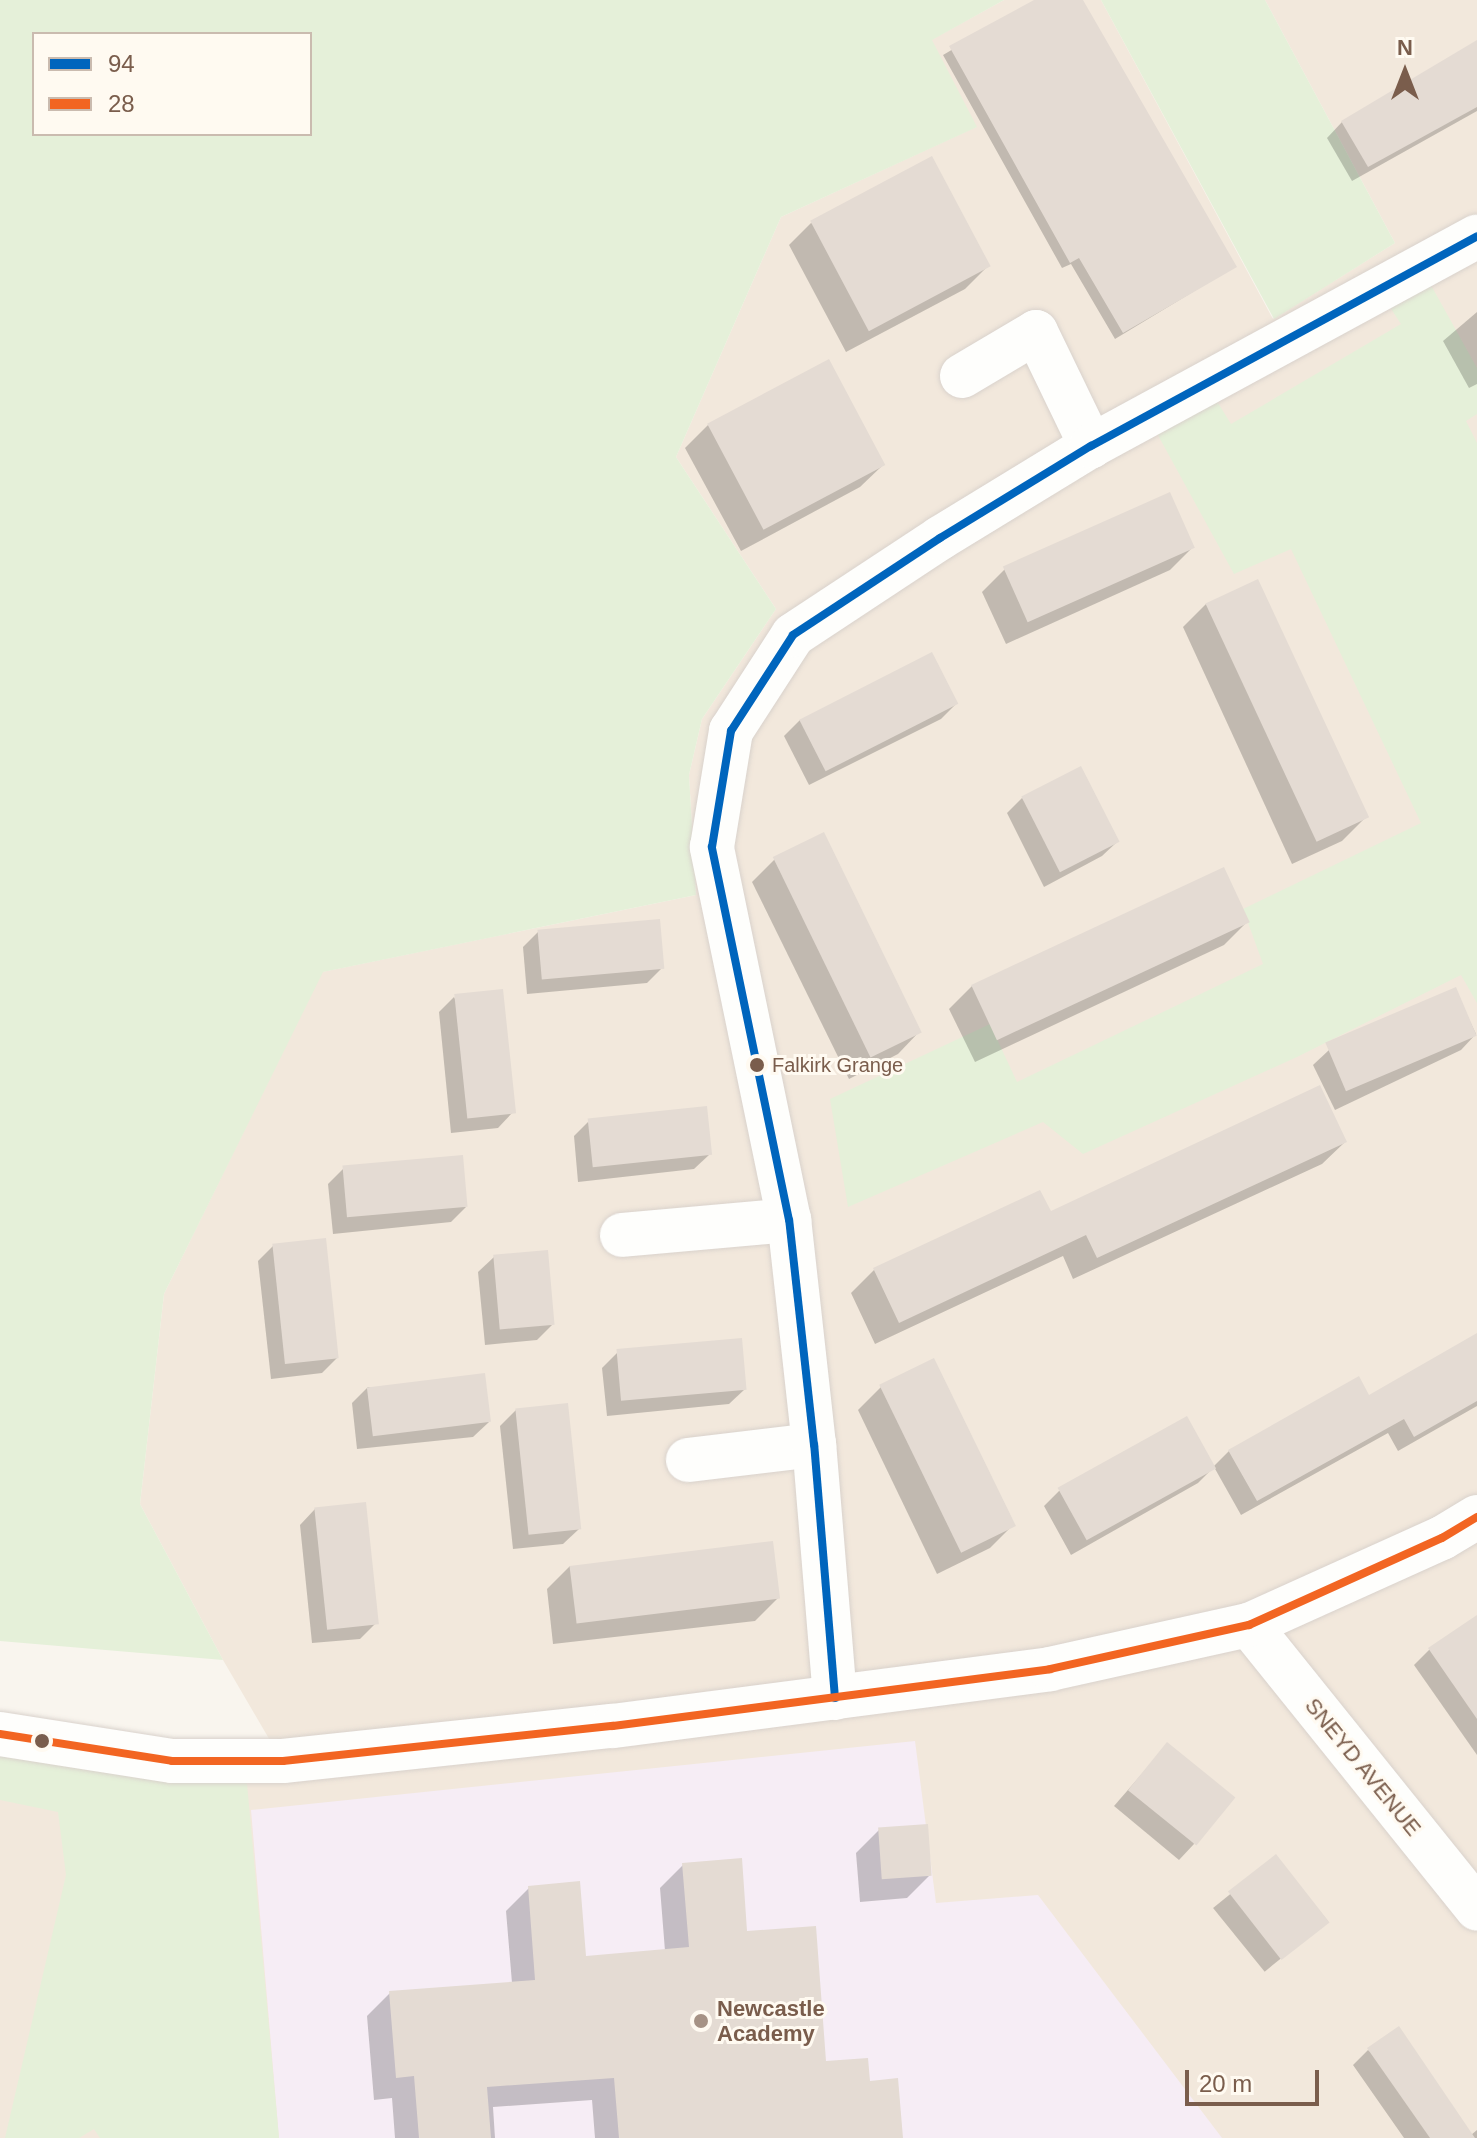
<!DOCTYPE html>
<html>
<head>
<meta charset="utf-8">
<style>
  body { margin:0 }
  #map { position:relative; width:1477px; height:2138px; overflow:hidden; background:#f9f5ee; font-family:Helvetica,sans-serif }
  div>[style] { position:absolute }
  .residential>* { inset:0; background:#f2e8dc }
  .education>* { inset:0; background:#f6edf5 }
  .green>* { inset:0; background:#e5f0d9 }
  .shadow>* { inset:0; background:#0003; transform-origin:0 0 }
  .building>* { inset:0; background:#e4dbd3; transform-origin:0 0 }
  .roads { filter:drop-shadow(0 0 2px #d9d2cc) drop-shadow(0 0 2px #d9d2cc) }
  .minor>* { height:44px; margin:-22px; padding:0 22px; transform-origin:22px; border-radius:22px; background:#fefefc }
  .bus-1>* { height:8px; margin:-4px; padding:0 4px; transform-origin:4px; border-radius:4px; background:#0065bd }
  .bus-2>* { height:8px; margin:-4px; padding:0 4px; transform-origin:4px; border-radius:4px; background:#f26522 }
  .dots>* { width:22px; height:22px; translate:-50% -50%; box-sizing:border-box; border:4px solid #fffaf1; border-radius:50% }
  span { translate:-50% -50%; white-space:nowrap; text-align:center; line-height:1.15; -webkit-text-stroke:6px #fffaf1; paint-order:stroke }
  .bus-label { font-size:20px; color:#7a5d4c }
  .left { translate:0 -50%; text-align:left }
  .street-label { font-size:22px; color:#7a5d4c }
  .poi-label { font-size:22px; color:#7a5d4c; font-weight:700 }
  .legend { position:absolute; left:32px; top:32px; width:280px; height:104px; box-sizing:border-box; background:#fffaf1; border:2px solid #cabbaf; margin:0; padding:10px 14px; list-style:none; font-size:24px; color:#7a5d4c }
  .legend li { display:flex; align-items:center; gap:16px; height:40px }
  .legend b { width:40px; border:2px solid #cabbaf }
  .north { position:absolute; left:1365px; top:32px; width:80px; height:80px; -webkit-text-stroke:6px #fffaf1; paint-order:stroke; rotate:0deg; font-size:22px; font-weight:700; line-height:32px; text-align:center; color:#7a5d4c }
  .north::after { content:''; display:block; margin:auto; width:28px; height:36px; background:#7a5d4c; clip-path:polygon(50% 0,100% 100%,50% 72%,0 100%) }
  .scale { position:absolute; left:1185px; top:2070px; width:134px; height:36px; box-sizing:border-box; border:4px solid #7a5d4c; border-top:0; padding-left:10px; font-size:24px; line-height:28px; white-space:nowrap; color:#7a5d4c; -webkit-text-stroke:6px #fffaf1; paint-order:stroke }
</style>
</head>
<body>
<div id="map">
  <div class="residential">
    <div style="clip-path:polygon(1004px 0,1101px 0,1273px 319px,1395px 243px,1265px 0,1477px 0,1477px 2138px,0 2138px,0 1734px,282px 1761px,223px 1660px,140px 1504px,164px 1294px,322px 972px,696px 895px,689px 775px,702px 719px,776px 609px,676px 457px,781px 217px,976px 127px,931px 40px)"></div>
  </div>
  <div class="education">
    <div style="clip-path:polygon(915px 1741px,936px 1903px,1038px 1895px,1222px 2138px,279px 2138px,251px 1810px)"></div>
  </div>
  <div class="green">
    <div style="clip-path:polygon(evenodd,0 0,1004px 0,932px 40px,977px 127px,781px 217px,676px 457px,776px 609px,702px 719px,689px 775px,696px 895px,323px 972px,164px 1294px,140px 1504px,223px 1660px,0 1641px,0 0,34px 34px,310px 34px,310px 134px,34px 134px,34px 34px)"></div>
    <div style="clip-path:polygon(1101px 0,1265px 0,1395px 243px,1274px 319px)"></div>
    <div style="clip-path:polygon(1422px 269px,1477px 368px,1477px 414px,1466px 421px,1477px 443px,1477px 1003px,1461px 975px,1297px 1057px,1083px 1154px,1043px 1122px,848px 1207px,830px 1099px,990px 1024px,1017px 1082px,1263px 964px,1243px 909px,1421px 823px,1291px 549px,1234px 574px,1148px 417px,1207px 385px,1231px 424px,1401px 324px,1380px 292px)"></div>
    <div style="clip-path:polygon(0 1734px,245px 1761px,279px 2138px,100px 2138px,94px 2129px,79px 2138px,5px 2138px,66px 1875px,58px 1812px,0 1800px)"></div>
  </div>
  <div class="shadow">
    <div style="clip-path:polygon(1037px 0,1080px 0,1234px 267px,1115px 339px,1071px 264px,1062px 268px,943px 55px)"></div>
    <div style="clip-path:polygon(1477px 42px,1477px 111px,1352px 181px,1327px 138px,1342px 122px)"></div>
    <div style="clip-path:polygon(811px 223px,988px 266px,965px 289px,846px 352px,789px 245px)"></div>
    <div style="clip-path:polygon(1477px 312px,1477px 384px,1469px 388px,1443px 341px)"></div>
    <div style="clip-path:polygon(708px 425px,883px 465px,860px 487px,741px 551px,685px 448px)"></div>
    <div style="clip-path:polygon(1193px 547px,1170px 570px,1006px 644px,982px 592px,1005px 569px)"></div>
    <div style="clip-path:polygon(1206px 604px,1365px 818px,1342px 841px,1292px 864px,1183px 627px)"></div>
    <div style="clip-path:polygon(956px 704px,941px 719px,809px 785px,784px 736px,800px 720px)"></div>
    <div style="clip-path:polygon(1022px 798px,1118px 841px,1102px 856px,1044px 887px,1007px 813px)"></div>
    <div style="clip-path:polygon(775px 859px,920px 1031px,898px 1054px,849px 1079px,752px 882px)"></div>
    <div style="clip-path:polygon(1247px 922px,1224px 945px,975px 1062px,949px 1009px,972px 986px)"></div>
    <div style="clip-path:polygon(538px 932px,662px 968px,647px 983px,527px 994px,523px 947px)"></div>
    <div style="clip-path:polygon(1455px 990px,1476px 1034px,1461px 1050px,1335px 1110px,1313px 1065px,1329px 1050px)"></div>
    <div style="clip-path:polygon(454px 997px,513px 1112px,498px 1128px,451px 1133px,439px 1012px)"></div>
    <div style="clip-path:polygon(589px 1121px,710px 1154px,694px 1169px,578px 1182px,574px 1136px)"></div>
    <div style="clip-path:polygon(1345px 1142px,1322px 1164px,1073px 1279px,1063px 1256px,875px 1344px,851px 1293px,874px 1270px,1040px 1192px,1050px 1213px)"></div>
    <div style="clip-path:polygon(344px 1168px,466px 1207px,451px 1222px,333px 1234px,328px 1184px)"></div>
    <div style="clip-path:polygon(273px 1246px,337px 1358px,322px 1373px,271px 1379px,258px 1261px)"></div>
    <div style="clip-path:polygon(494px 1257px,553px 1324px,537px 1340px,485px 1345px,478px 1272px)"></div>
    <div style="clip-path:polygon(1477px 1336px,1477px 1406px,1398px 1451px,1388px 1433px,1241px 1515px,1214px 1467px,1198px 1483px,1071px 1555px,1044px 1506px,1059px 1491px,1213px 1467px,1229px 1451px,1369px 1398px)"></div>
    <div style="clip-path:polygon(618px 1352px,745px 1389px,729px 1404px,607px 1416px,602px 1368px)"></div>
    <div style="clip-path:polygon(368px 1387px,489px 1422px,473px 1437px,357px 1449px,352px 1403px)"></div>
    <div style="clip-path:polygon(881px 1387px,1013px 1525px,990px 1548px,937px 1574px,858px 1410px)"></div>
    <div style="clip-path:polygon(516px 1410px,579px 1529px,563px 1544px,513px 1549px,500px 1426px)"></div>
    <div style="clip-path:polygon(315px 1509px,376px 1623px,360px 1639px,312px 1643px,300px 1525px)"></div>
    <div style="clip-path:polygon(570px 1566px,778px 1598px,755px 1621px,553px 1644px,547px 1589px)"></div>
    <div style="clip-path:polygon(1477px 1617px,1477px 1755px,1414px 1665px,1429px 1650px)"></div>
    <div style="clip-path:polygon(1167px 1745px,1194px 1844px,1179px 1860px,1114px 1806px)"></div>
    <div style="clip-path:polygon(879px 1830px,930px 1875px,907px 1898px,860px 1902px,856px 1853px)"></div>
    <div style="left:1276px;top:1857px;width:82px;height:81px;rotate:51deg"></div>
    <div style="clip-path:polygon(683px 1865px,745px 1933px,825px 2063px,868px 2083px,901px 2138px,595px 2138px,592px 2100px,493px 2107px,495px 2138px,395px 2138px,392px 2098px,374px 2100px,367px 2016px,390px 1993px,512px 1983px,506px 1911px,529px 1888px,584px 1958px,665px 1951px,660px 1888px)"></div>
    <div style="clip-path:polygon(1368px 2050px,1471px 2135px,1477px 2130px,1477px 2138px,1404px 2138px,1353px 2065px)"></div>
  </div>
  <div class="building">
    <div style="clip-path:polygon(1034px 0,1083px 0,1237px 267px,1123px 333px,1079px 258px,1070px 263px,949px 46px)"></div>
    <div style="clip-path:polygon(1477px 40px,1477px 107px,1368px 167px,1341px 121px)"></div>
    <div style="left:932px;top:156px;width:125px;height:138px;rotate:62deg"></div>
    <div style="left:829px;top:359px;width:120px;height:138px;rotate:62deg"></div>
    <div style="left:1170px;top:492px;width:61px;height:183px;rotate:66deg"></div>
    <div style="left:1258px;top:579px;width:263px;height:58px;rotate:65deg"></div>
    <div style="left:932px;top:652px;width:58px;height:149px;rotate:63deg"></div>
    <div style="left:1081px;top:766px;width:85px;height:67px;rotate:63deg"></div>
    <div style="left:824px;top:832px;width:223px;height:57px;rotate:64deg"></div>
    <div style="left:1224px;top:867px;width:61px;height:279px;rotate:65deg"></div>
    <div style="left:660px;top:919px;width:50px;height:123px;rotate:85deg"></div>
    <div style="left:1456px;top:987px;width:53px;height:142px;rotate:67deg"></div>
    <div style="left:503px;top:989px;width:125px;height:49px;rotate:84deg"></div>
    <div style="clip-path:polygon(1320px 1085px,1347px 1142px,1097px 1258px,1086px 1235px,899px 1323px,873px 1268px,1040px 1190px,1051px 1211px)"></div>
    <div style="left:707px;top:1106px;width:49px;height:120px;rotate:84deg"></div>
    <div style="left:463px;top:1155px;width:52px;height:121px;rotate:85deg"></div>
    <div style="left:326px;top:1238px;width:121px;height:54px;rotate:84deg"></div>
    <div style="left:548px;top:1250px;width:75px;height:55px;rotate:85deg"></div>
    <div style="clip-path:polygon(1477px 1333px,1477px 1401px,1414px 1437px,1404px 1419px,1257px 1501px,1228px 1450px,1359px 1376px,1369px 1395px)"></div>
    <div style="left:742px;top:1338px;width:52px;height:126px;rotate:85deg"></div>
    <div style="left:934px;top:1358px;width:187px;height:61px;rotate:64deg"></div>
    <div style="left:485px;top:1373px;width:49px;height:119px;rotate:83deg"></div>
    <div style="left:568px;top:1403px;width:127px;height:53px;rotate:84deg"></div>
    <div style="left:1187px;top:1416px;width:60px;height:148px;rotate:61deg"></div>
    <div style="left:366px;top:1502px;width:123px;height:52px;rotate:84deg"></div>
    <div style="left:773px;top:1541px;width:58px;height:205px;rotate:83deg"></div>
    <div style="clip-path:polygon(1477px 1615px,1477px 1719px,1428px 1648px)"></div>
    <div style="left:1167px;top:1742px;width:88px;height:62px;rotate:39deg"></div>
    <div style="left:928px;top:1824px;width:52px;height:50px;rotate:86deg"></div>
    <div style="left:1276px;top:1854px;width:87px;height:61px;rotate:52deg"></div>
    <div style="clip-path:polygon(742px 1858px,747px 1931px,816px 1926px,826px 2061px,868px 2058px,870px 2081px,898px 2078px,903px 2138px,619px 2138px,614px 2078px,487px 2087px,491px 2138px,419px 2138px,414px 2076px,396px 2078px,389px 1991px,535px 1980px,528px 1886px,580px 1881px,586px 1956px,689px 1947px,682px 1863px)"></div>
    <div style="clip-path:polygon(1399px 2026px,1475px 2138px,1430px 2138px,1367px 2048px)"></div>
  </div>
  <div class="roads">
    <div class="minor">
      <div style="left:962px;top:376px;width:86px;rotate:-30.7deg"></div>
      <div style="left:1036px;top:332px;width:127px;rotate:64.2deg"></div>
      <div style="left:622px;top:1235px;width:168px;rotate:-5.1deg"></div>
      <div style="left:688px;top:1460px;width:127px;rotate:-6.8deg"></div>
      <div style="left:1249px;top:1625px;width:364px;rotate:51.2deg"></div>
      <div style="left:835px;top:1698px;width:254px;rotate:-94.7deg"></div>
      <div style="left:814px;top:1445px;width:226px;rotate:-96.3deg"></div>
      <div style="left:789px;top:1220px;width:381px;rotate:-101.7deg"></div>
      <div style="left:712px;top:847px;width:118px;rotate:-80.7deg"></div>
      <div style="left:731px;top:731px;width:114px;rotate:-57.1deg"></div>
      <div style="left:793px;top:635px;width:176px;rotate:-33.4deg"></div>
      <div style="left:940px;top:538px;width:177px;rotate:-31.4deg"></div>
      <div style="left:1091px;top:446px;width:439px;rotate:-28.5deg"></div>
      <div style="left:0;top:1734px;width:174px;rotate:8.9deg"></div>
      <div style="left:172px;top:1761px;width:111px"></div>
      <div style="left:283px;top:1761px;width:332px;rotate:-6.1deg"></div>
      <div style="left:613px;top:1726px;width:441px;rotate:-7.4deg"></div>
      <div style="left:1050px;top:1669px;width:204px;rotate:-12.5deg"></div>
      <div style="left:1249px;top:1625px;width:212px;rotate:-24.3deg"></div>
      <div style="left:1442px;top:1538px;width:41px;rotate:-31deg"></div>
    </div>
  </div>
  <div class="bus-1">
    <div style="left:835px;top:1698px;width:254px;rotate:-94.7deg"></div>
    <div style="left:814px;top:1445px;width:226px;rotate:-96.3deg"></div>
    <div style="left:789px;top:1220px;width:381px;rotate:-101.7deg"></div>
    <div style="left:712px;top:847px;width:118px;rotate:-80.7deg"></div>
    <div style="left:731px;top:731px;width:114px;rotate:-57.1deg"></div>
    <div style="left:793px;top:635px;width:176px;rotate:-33.4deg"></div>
    <div style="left:940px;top:538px;width:177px;rotate:-31.4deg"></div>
    <div style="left:1091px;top:446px;width:439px;rotate:-28.5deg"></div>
  </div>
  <div class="bus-2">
    <div style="left:0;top:1734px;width:174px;rotate:8.9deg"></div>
    <div style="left:172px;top:1761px;width:111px"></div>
    <div style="left:283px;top:1761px;width:332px;rotate:-6.1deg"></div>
    <div style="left:613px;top:1726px;width:441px;rotate:-7.4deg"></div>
    <div style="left:1050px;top:1669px;width:204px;rotate:-12.5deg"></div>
    <div style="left:1249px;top:1625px;width:212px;rotate:-24.3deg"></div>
    <div style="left:1442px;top:1538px;width:41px;rotate:-31deg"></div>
  </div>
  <div class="dots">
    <div style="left:757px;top:1065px;background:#7a5d4c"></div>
    <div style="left:42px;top:1741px;background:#7a5d4c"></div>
    <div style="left:701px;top:2021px;background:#a69285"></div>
  </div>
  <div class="bus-label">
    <span class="left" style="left:772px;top:1065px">Falkirk Grange</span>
  </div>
  <div class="street-label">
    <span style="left:1363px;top:1767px;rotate:51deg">SNEYD AVENUE</span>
  </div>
  <div class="poi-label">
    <span class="left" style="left:717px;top:2021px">Newcastle<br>Academy</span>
  </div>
  <ul class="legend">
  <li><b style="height:10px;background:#0065bd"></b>94</li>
  <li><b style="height:10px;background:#f26522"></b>28</li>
  </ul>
  <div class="north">N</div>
  <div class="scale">20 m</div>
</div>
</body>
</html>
